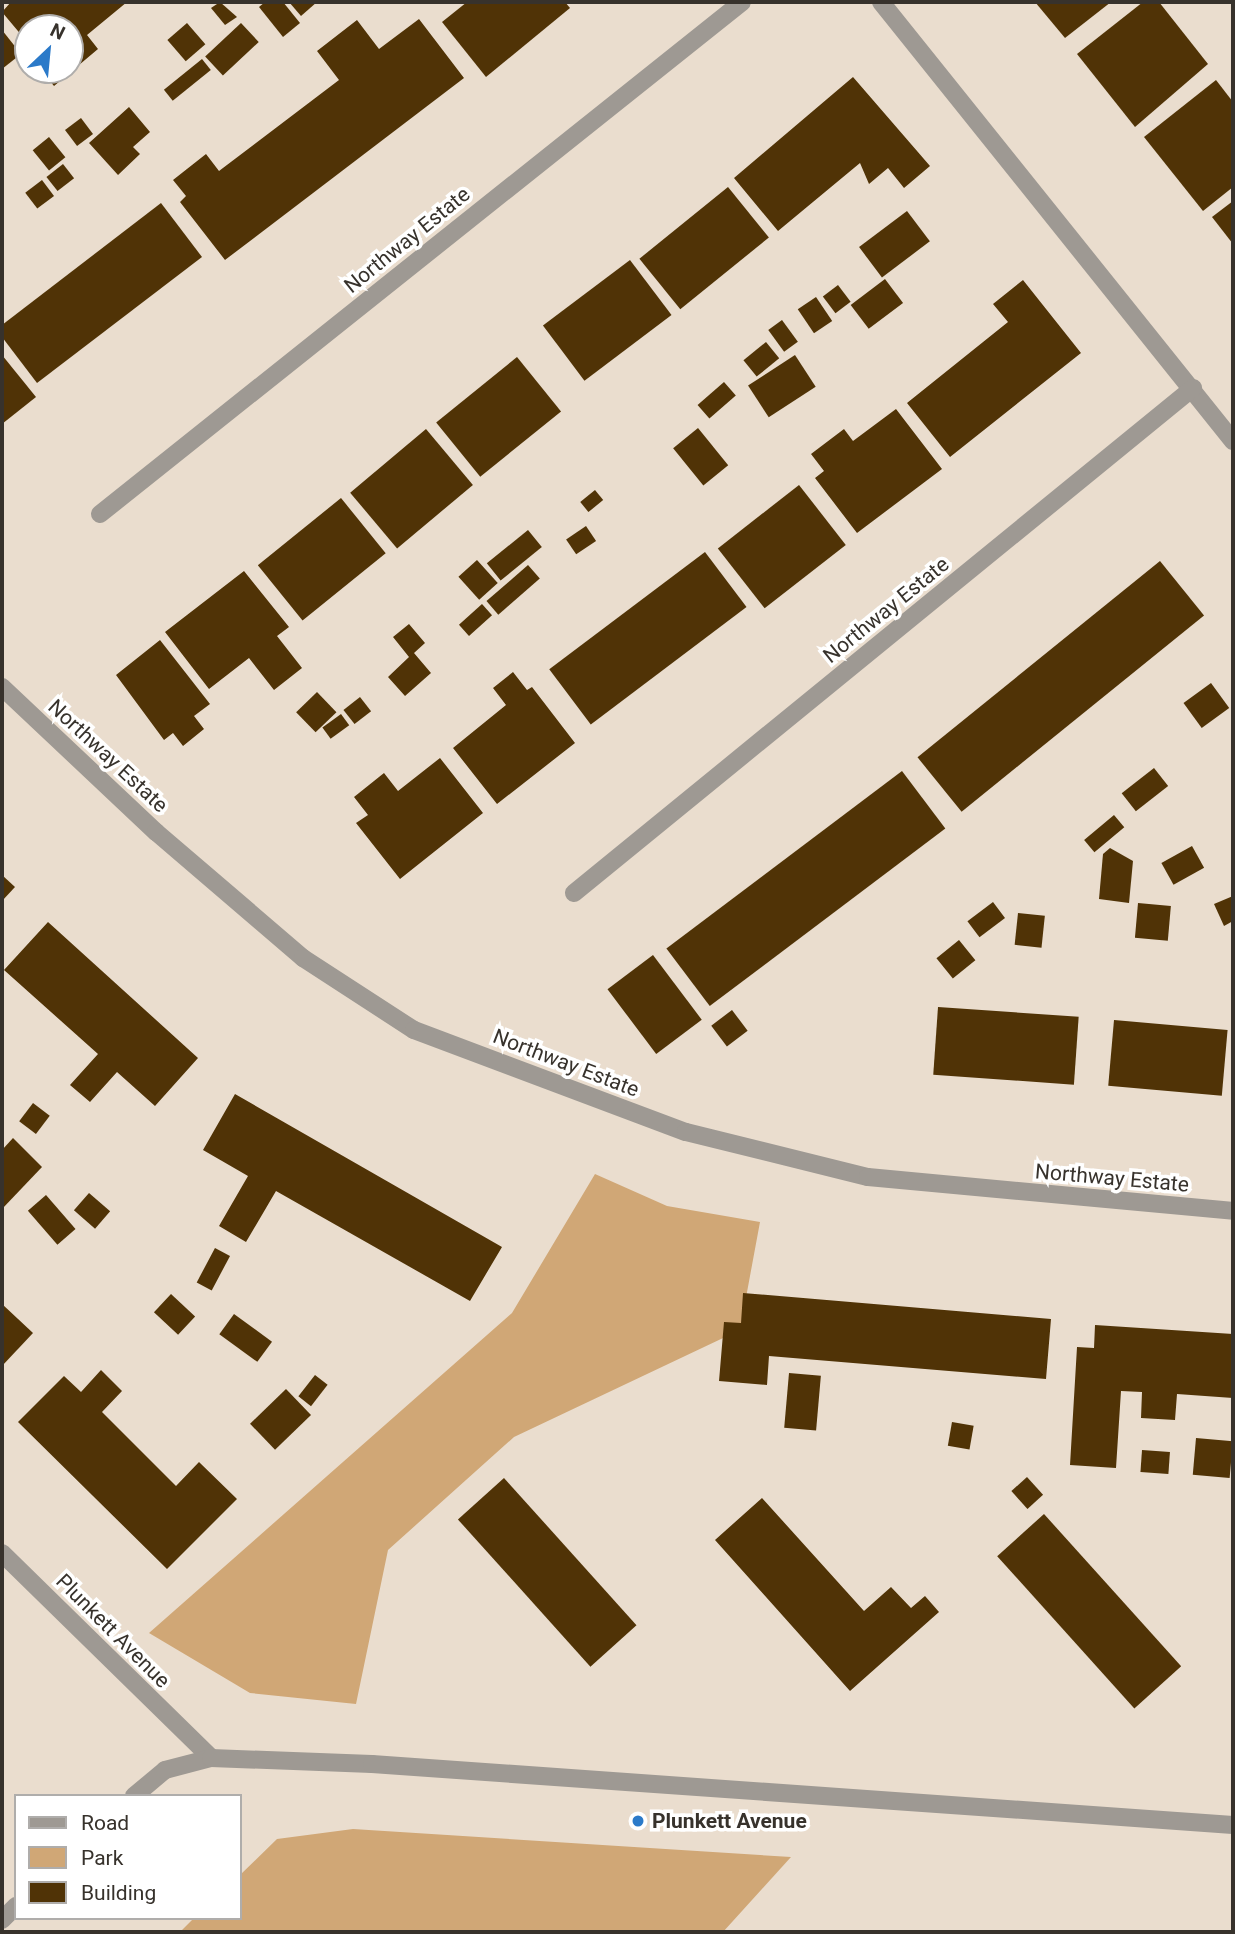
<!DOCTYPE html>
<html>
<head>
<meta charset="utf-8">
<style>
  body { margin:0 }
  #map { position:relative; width:1235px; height:1934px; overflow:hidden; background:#eaddce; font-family:Roboto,sans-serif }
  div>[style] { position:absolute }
  .green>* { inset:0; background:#d0a776 }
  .building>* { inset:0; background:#503306; transform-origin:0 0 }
  .minor>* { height:18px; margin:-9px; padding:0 9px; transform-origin:9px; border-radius:9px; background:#9e9993 }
  .dots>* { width:19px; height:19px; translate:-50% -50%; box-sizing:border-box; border:4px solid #fff; border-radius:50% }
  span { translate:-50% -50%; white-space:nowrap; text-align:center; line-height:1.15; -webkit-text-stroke:7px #fff; paint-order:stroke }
  .street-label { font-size:21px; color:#37322c }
  .poi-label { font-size:21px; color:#37322c; font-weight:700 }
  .left { translate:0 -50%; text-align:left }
  .frame { position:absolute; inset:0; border:4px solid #37322c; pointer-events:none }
  .legend { position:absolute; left:14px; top:1794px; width:228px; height:126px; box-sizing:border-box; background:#fff; border:2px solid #afadab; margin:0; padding:9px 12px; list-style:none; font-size:21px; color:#37322c }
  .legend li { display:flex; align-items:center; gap:14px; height:35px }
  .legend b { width:35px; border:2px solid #afadab }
  .north { position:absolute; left:14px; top:14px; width:70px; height:70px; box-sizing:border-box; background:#fff; border:2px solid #afadab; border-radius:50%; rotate:26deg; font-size:19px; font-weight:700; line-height:28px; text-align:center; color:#37322c }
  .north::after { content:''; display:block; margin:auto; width:24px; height:32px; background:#2b7ac9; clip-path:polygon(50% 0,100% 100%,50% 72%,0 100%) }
</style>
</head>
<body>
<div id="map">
  <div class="green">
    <div style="clip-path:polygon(595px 1174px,667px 1206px,760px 1222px,740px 1330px,514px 1437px,388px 1550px,356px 1704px,250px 1693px,149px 1633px,512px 1313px)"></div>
    <div style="clip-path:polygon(353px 1829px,791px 1857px,723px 1932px,180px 1932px,194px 1918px,240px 1918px,240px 1875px,277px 1839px)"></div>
  </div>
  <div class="building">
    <div style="clip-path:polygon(11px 2px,127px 2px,87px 35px,98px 49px,54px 86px,41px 70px,70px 70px,70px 28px,28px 28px,28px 43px,2px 12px)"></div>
    <div style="clip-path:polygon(220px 2px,237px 17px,225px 25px,211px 8px)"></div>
    <div style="clip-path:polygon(265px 2px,283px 2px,300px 23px,283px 37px,259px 7px)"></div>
    <div style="clip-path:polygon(289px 2px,317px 2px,301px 16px)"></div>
    <div style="clip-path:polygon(467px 2px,565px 2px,570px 8px,486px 77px,442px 22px)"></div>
    <div style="clip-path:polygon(1035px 2px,1111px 2px,1065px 38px)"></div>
    <div style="clip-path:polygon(1143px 2px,1159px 2px,1208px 64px,1135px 127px,1077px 54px)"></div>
    <div style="clip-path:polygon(419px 19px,464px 78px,225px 260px,180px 202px,186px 196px,173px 180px,206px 154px,219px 171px,339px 80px,317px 51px,357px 20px,379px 49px)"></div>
    <div style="left:187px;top:23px;width:28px;height:26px;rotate:49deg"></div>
    <div style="left:241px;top:23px;width:26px;height:49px;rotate:47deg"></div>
    <div style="clip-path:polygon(2px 30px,21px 54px,2px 69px)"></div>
    <div style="left:202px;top:59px;width:14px;height:49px;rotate:51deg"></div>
    <div style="clip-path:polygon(853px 77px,930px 166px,904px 188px,888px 168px,869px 184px,860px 163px,778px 231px,734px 178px)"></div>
    <div style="clip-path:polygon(1216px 80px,1233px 102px,1233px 187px,1203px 211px,1144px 137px)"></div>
    <div style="clip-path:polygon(129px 107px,150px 132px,133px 147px,140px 154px,118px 175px,89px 143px)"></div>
    <div style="left:81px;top:118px;width:20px;height:20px;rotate:53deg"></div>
    <div style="left:49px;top:137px;width:26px;height:21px;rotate:51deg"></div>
    <div style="left:63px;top:164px;width:18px;height:21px;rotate:52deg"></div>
    <div style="left:42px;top:180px;width:20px;height:21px;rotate:53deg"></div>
    <div style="left:728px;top:187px;width:65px;height:114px;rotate:51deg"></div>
    <div style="clip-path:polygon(1233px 201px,1233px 244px,1212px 217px)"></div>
    <div style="clip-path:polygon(161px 203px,202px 257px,37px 383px,2px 337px,2px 325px)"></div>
    <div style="left:907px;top:211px;width:38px;height:60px;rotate:53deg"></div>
    <div style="left:630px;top:260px;width:69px;height:109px;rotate:53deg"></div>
    <div style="left:885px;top:279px;width:30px;height:43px;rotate:53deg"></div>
    <div style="clip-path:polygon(1023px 280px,1081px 353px,950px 457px,907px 403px,1008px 322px,993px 304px)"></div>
    <div style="left:838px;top:285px;width:21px;height:19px;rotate:53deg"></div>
    <div style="left:816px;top:297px;width:29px;height:22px;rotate:56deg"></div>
    <div style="left:782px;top:320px;width:27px;height:17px;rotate:54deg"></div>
    <div style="left:766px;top:342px;width:21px;height:29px;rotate:51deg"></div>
    <div style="clip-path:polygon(2px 355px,36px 397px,2px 424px)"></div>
    <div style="left:795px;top:355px;width:38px;height:56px;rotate:57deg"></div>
    <div style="left:517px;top:357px;width:70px;height:104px;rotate:51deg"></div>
    <div style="left:724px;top:382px;width:18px;height:35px;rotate:49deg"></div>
    <div style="clip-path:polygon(896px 409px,942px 469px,857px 533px,815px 478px,824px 471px,811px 454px,844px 429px,853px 441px)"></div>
    <div style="left:698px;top:428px;width:48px;height:32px;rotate:51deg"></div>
    <div style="left:426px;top:429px;width:73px;height:99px;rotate:50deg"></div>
    <div style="left:799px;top:485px;width:76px;height:103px;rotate:52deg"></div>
    <div style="left:595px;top:490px;width:13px;height:19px;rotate:51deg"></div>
    <div style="left:341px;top:498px;width:71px;height:107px;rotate:51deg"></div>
    <div style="left:586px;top:526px;width:18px;height:24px;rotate:56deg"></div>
    <div style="left:528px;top:530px;width:22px;height:53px;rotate:51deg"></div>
    <div style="left:705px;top:552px;width:69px;height:195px;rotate:53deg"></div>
    <div style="left:477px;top:560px;width:31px;height:25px;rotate:48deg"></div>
    <div style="left:1160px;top:561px;width:70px;height:312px;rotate:51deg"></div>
    <div style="left:528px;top:565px;width:18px;height:55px;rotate:49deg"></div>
    <div style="clip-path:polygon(244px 571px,289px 627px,277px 636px,302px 668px,274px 690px,249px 658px,209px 689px,165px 632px)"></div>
    <div style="left:482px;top:604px;width:15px;height:31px;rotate:48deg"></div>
    <div style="clip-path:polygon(409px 624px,425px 643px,414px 653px,431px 673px,405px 696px,388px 677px,409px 657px,393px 637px)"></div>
    <div style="clip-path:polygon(160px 640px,210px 704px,194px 716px,204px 729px,183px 746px,173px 733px,164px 740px,116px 675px)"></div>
    <div style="clip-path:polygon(513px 672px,527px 690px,532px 687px,575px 743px,497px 804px,453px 748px,506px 705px,493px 688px)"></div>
    <div style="left:1211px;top:683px;width:31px;height:34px;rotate:54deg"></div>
    <div style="left:317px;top:692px;width:28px;height:29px;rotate:46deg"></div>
    <div style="left:360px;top:697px;width:18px;height:21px;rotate:52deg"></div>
    <div style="left:341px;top:714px;width:14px;height:23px;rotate:54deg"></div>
    <div style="clip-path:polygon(440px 758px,483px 813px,400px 879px,356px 823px,368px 815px,354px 797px,384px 773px,398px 791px)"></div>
    <div style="left:1154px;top:768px;width:23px;height:41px;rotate:52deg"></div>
    <div style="left:902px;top:771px;width:72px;height:295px;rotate:53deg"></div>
    <div style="left:1114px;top:815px;width:16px;height:39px;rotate:50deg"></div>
    <div style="left:1192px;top:846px;width:25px;height:35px;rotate:61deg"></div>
    <div style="clip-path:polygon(1110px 848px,1133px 861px,1129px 903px,1099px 899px,1103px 854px)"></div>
    <div style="clip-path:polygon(2px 875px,15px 887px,2px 901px)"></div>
    <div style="clip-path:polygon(1233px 896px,1233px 921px,1224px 926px,1214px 904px)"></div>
    <div style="left:993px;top:902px;width:20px;height:32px;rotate:53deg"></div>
    <div style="left:1138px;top:903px;width:33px;height:35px;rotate:5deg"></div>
    <div style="left:1018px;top:913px;width:27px;height:32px;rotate:6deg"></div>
    <div style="clip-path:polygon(48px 922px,198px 1058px,155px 1106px,117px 1072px,90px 1102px,70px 1085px,98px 1054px,4px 970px)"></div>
    <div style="left:959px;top:940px;width:26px;height:29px;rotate:51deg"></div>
    <div style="left:653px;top:955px;width:81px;height:57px;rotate:53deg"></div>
    <div style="left:938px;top:1007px;width:141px;height:68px;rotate:4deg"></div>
    <div style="left:732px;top:1010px;width:26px;height:26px;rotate:53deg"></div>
    <div style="left:1114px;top:1020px;width:114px;height:66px;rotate:5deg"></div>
    <div style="clip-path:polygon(235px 1094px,502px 1247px,470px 1301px,276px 1191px,246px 1242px,219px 1226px,248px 1176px,203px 1150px)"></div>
    <div style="left:33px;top:1103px;width:21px;height:23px;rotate:37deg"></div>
    <div style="clip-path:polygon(13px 1138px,42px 1167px,2px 1209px,2px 1150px)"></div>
    <div style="left:89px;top:1193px;width:28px;height:23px;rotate:41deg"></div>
    <div style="left:46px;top:1195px;width:45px;height:24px;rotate:49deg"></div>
    <div style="left:215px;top:1248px;width:17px;height:39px;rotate:28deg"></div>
    <div style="clip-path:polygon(743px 1293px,1051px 1319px,1046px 1379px,769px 1356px,767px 1385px,719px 1381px,724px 1322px,741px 1323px)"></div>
    <div style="left:171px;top:1294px;width:33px;height:25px;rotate:43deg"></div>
    <div style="clip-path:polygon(2px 1304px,33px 1333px,2px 1366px)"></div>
    <div style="left:234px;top:1314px;width:47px;height:25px;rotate:36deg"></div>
    <div style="clip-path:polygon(1095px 1325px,1233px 1334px,1233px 1398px,1177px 1394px,1175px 1420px,1141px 1418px,1142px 1392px,1121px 1391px,1116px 1468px,1070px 1465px,1077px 1347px,1094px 1348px)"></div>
    <div style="clip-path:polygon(101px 1370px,122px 1391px,102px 1412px,176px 1486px,199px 1462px,237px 1499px,167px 1569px,18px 1422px,64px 1376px,81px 1392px)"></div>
    <div style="left:789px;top:1373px;width:32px;height:55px;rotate:5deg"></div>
    <div style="left:315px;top:1375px;width:16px;height:27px;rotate:38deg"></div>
    <div style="left:286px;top:1389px;width:36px;height:50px;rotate:46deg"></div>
    <div style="left:952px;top:1422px;width:22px;height:24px;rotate:10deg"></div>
    <div style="left:1196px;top:1438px;width:37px;height:37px;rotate:5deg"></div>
    <div style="left:1142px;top:1450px;width:28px;height:22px;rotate:4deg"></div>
    <div style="left:1027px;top:1477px;width:24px;height:21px;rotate:48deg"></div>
    <div style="left:504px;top:1478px;width:198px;height:62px;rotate:48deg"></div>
    <div style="clip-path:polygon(762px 1498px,864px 1611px,891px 1587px,911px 1608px,925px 1596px,939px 1612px,850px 1691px,715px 1540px)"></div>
    <div style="left:1044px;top:1514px;width:205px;height:63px;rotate:48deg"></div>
  </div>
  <div class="minor">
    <div style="left:881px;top:2px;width:563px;rotate:51.28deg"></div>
    <div style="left:100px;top:514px;width:821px;rotate:-38.57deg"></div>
    <div style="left:2px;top:687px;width:212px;rotate:43.3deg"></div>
    <div style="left:156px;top:832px;width:194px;rotate:40.6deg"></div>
    <div style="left:303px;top:958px;width:132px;rotate:33deg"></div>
    <div style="left:414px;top:1030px;width:290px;rotate:20.6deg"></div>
    <div style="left:686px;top:1132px;width:187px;rotate:13.9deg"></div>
    <div style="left:868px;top:1177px;width:367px;rotate:5.3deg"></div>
    <div style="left:574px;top:893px;width:799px;rotate:-39.21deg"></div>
    <div style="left:2px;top:1553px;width:293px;rotate:44.4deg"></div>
    <div style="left:134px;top:1796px;width:40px;rotate:-40deg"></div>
    <div style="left:165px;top:1770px;width:48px;rotate:-14.6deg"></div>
    <div style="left:211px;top:1758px;width:161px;rotate:2.1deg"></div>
    <div style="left:372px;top:1764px;width:863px;rotate:4.05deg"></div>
    <div style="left:2px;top:1920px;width:20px;rotate:-45deg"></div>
  </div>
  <div class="dots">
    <div style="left:638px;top:1821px;background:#2b7ac9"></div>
  </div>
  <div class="street-label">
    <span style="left:407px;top:240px;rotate:-39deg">Northway Estate</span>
    <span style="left:886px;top:610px;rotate:-39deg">Northway Estate</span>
    <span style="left:108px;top:756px;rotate:43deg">Northway Estate</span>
    <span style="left:566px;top:1063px;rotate:21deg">Northway Estate</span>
    <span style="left:1112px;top:1178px;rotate:5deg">Northway Estate</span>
    <span style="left:113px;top:1631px;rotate:45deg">Plunkett Avenue</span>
  </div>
  <div class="poi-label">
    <span class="left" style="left:652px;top:1821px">Plunkett Avenue</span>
  </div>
  <div class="frame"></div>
  <ul class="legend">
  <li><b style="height:9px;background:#9e9993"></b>Road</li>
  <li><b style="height:19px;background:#d0a776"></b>Park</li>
  <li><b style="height:19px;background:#503306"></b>Building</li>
  </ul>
  <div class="north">N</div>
</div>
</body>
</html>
